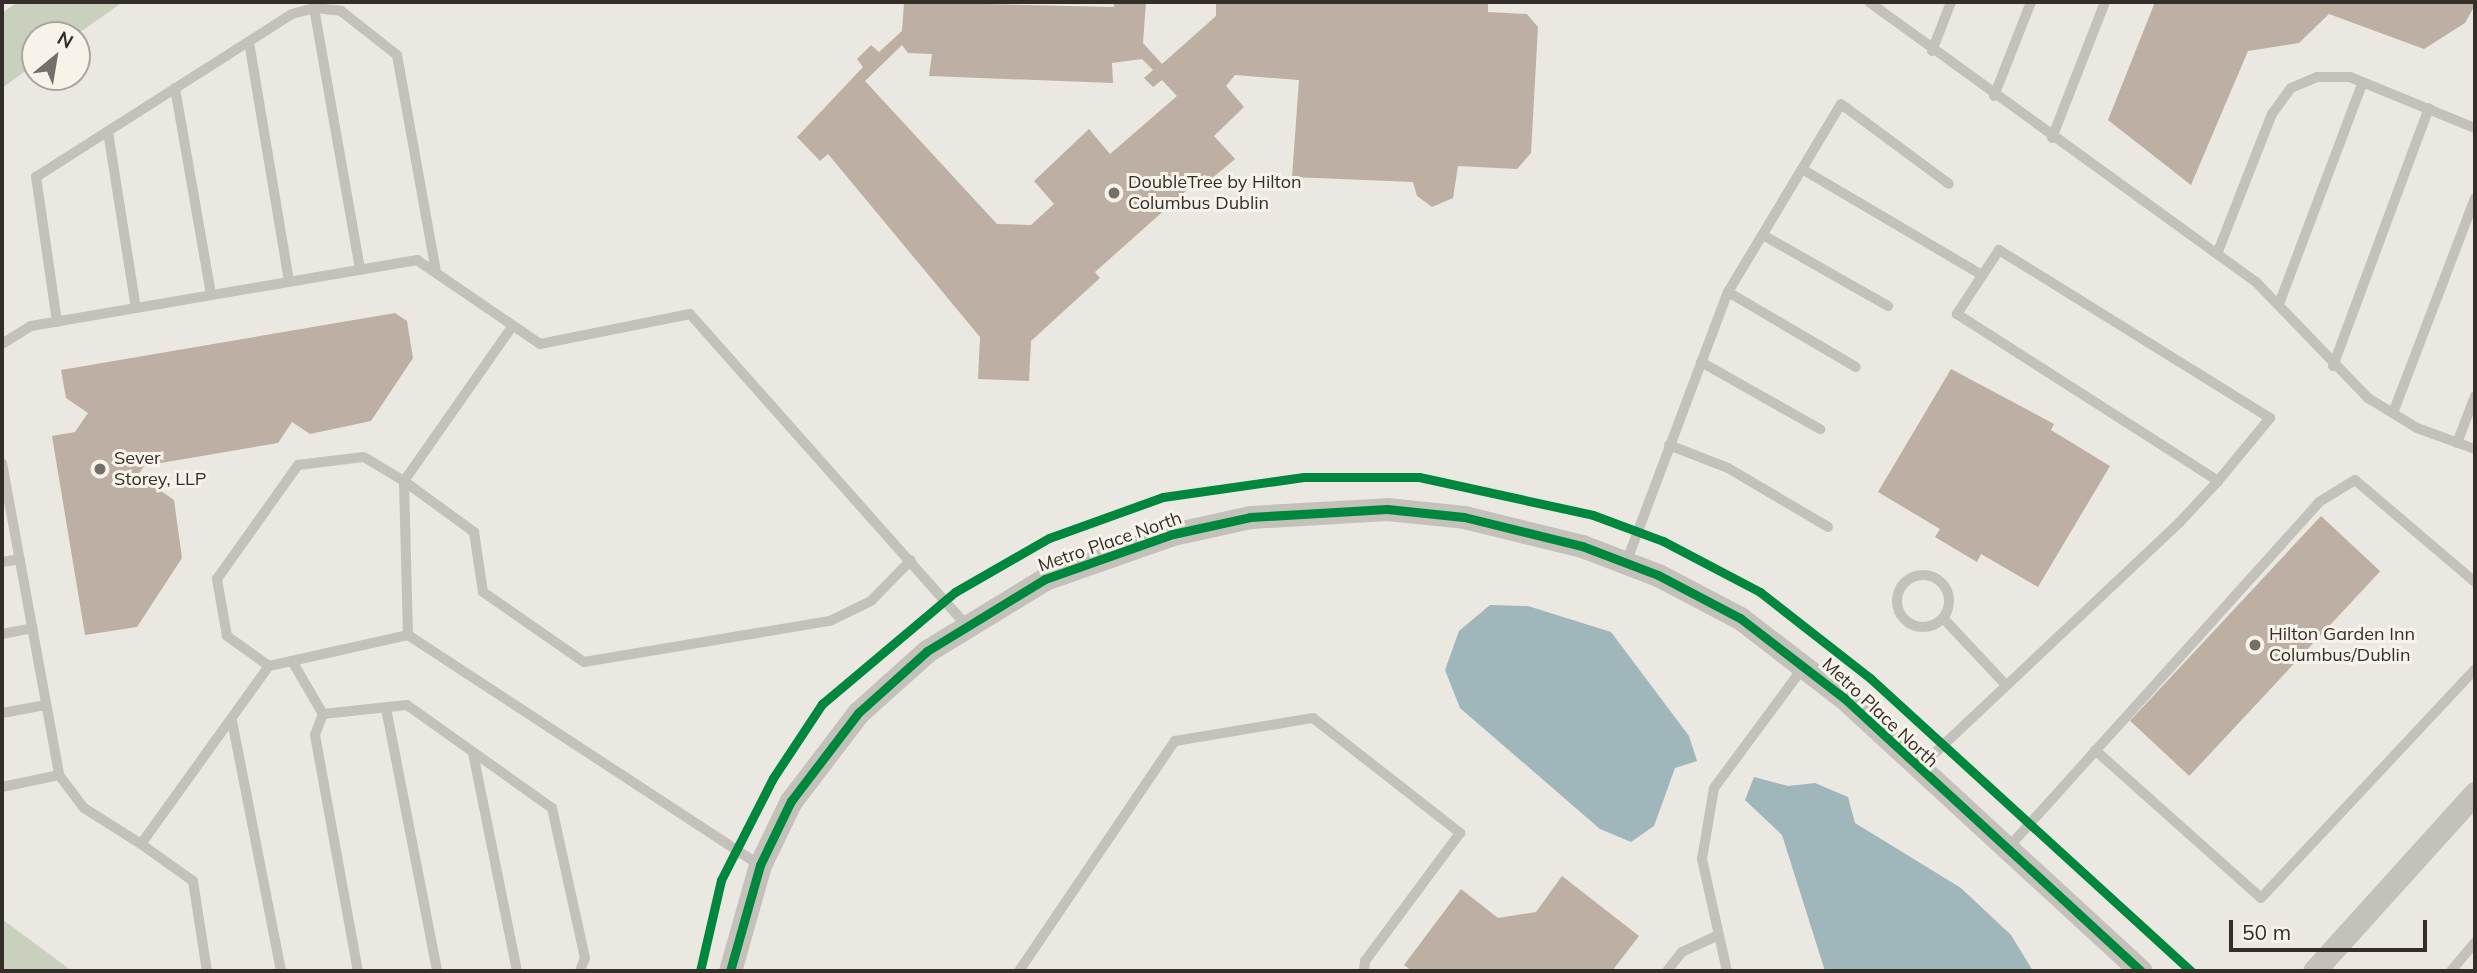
<!DOCTYPE html>
<html>
<head>
<meta charset="utf-8">
<style>
  body { margin:0 }
  #map { position:relative; width:2477px; height:973px; overflow:hidden; background:#ebe8e1; font-family:Mulish,sans-serif }
  div>[style] { position:absolute }
  .green>* { inset:0; background:#c9d0bd }
  .water>* { inset:0; background:#9fb6ba }
  .building>* { inset:0; background:#bdafa4; transform-origin:0 0 }
  .lane>* { height:10px; margin:-5px; padding:0 5px; transform-origin:5px; border-radius:5px; background:#c4c0ba }
  .lane>.ring { margin:-5px; padding:0; box-sizing:content-box; background:none; border:10px solid #c4c0ba; border-radius:50% }
  .street>* { height:23px; margin:-11.5px; padding:0 11.5px; transform-origin:11.5px; border-radius:11.5px; background:#c4c0ba }
  .cycleway>* { height:9px; margin:-4.5px; padding:0 4.5px; transform-origin:4.5px; border-radius:4.5px; background:#00873e }
  .dots>* { width:19px; height:19px; translate:-50% -50%; box-sizing:border-box; border:4px solid #f7f3e9; border-radius:50% }
  span { translate:-50% -50%; white-space:nowrap; text-align:center; line-height:1.15; -webkit-text-stroke:6px #f7f3e9; paint-order:stroke }
  .poi-label { font-size:18px; color:#342e29 }
  .left { translate:0 -50%; text-align:left }
  .street-label { font-size:18px; color:#342e29 }
  .frame { position:absolute; inset:0; border:4px solid #342e29; pointer-events:none }
  .north { position:absolute; left:21px; top:21px; width:70px; height:70px; box-sizing:border-box; background:#f7f3e9; border:2px solid #a9a49c; border-radius:50%; rotate:30deg; font-size:19px; font-weight:700; line-height:28px; text-align:center; color:#342e29 }
  .north::after { content:''; display:block; margin:auto; width:24px; height:32px; background:#746f69; clip-path:polygon(50% 0,100% 100%,50% 72%,0 100%) }
  .scale { position:absolute; left:2229px; top:920px; width:198px; height:32px; box-sizing:border-box; border:4px solid #342e29; border-top:0; padding-left:9px; font-size:21px; line-height:24px; white-space:nowrap; color:#342e29; -webkit-text-stroke:5px #f7f3e9; paint-order:stroke }
</style>
</head>
<body>
<div id="map">
  <div class="green">
    <div style="clip-path:polygon(18px 2px,123px 2px,76px 35px,35px 35px,35px 64px,2px 88px,2px 13px)"></div>
    <div style="clip-path:polygon(2px 919px,72px 971px,2px 971px)"></div>
  </div>
  <div class="water">
    <div style="clip-path:polygon(1490px 605px,1528px 606px,1611px 632px,1689px 736px,1697px 761px,1675px 768px,1654px 826px,1631px 842px,1600px 829px,1460px 708px,1445px 670px,1459px 631px)"></div>
    <div style="clip-path:polygon(1754px 777px,1788px 786px,1815px 783px,1848px 797px,1855px 823px,1961px 888px,2011px 935px,2033px 971px,1825px 971px,1782px 835px,1745px 800px)"></div>
  </div>
  <div class="building">
    <div style="clip-path:polygon(evenodd,904px 2px,1114px 7px,1114px 2px,1146px 2px,1143px 43px,1162px 64px,1216px 16px,1216px 2px,1488px 4px,1488px 12px,1527px 14px,1538px 27px,1531px 153px,1517px 169px,1458px 166px,1453px 198px,1432px 207px,1417px 196px,1413px 182px,1292px 177px,1299px 80px,1235px 75px,1226px 86px,1244px 107px,1214px 136px,1235px 159px,1210px 180px,1204px 175px,1095px 272px,1100px 278px,1031px 341px,1029px 381px,978px 379px,980px 337px,828px 154px,820px 161px,797px 137px,863px 67px,857px 59px,871px 45px,879px 52px,902px 31px,904px 2px,902px 45px,908px 53px,932px 54px,929px 76px,1113px 83px,1112px 63px,1142px 59px,1153px 70px,1144px 78px,1153px 87px,1162px 80px,1177px 96px,1110px 154px,1089px 129px,1034px 181px,1054px 204px,1031px 225px,997px 224px,865px 81px,902px 45px)"></div>
    <div style="clip-path:polygon(2155px 2px,2475px 2px,2475px 5px,2465px 23px,2424px 49px,2329px 14px,2299px 43px,2248px 51px,2191px 185px,2108px 120px)"></div>
    <div style="clip-path:polygon(395px 313px,407px 321px,413px 358px,371px 421px,310px 434px,292px 422px,278px 443px,161px 463px,151px 456px,138px 475px,174px 500px,182px 558px,137px 627px,85px 635px,52px 436px,75px 432px,88px 413px,66px 398px,61px 370px)"></div>
    <div style="clip-path:polygon(1951px 369px,2054px 424px,2051px 430px,2110px 466px,2038px 587px,1981px 554px,1977px 562px,1935px 537px,1940px 529px,1878px 492px)"></div>
    <div style="left:2321px;top:516px;width:81px;height:280px;rotate:43deg"></div>
    <div style="clip-path:polygon(1562px 876px,1639px 936px,1612px 971px,1412px 971px,1404px 965px,1461px 889px,1498px 918px,1536px 912px)"></div>
  </div>
  <div class="lane">
    <div style="left:1869px;top:2px;width:478px;rotate:35.9deg"></div>
    <div style="left:2256px;top:282px;width:161px;rotate:46deg"></div>
    <div style="left:2368px;top:398px;width:57px;rotate:31.5deg"></div>
    <div style="left:2417px;top:428px;width:62px;rotate:19.9deg"></div>
    <div style="left:314px;top:8px;width:266px;rotate:80deg"></div>
    <div style="left:249px;top:42px;width:243px;rotate:80.5deg"></div>
    <div style="left:1932px;top:51px;width:53px;rotate:-68.8deg"></div>
    <div style="left:175px;top:88px;width:210px;rotate:80.1deg"></div>
    <div style="left:1994px;top:96px;width:101px;rotate:-68.5deg"></div>
    <div style="left:108px;top:132px;width:178px;rotate:81deg"></div>
    <div style="left:2052px;top:138px;width:146px;rotate:-68.7deg"></div>
    <div style="left:1802px;top:169px;width:209px;rotate:30.5deg"></div>
    <div style="left:1763px;top:235px;width:144px;rotate:29.6deg"></div>
    <div style="left:2217px;top:254px;width:150px;rotate:-68.6deg"></div>
    <div style="left:2272px;top:114px;width:32px;rotate:-54deg"></div>
    <div style="left:2291px;top:88px;width:28px;rotate:-23deg"></div>
    <div style="left:2317px;top:77px;width:33px"></div>
    <div style="left:2350px;top:77px;width:135px;rotate:22.2deg"></div>
    <div style="left:1728px;top:292px;width:148px;rotate:30.4deg"></div>
    <div style="left:2279px;top:304px;width:237px;rotate:-69.3deg"></div>
    <div style="left:57px;top:322px;width:147px;rotate:-98.2deg"></div>
    <div style="left:36px;top:177px;width:303px;rotate:-32.5deg"></div>
    <div style="left:292px;top:14px;width:23px;rotate:-15deg"></div>
    <div style="left:314px;top:8px;width:27px;rotate:6deg"></div>
    <div style="left:341px;top:11px;width:71px;rotate:38.2deg"></div>
    <div style="left:397px;top:55px;width:220px;rotate:79.8deg"></div>
    <div style="left:2px;top:344px;width:34px;rotate:-32deg"></div>
    <div style="left:31px;top:326px;width:392px;rotate:-9.7deg"></div>
    <div style="left:417px;top:260px;width:149px;rotate:34.3deg"></div>
    <div style="left:540px;top:344px;width:153px;rotate:-11.3deg"></div>
    <div style="left:690px;top:314px;width:416px;rotate:48.4deg"></div>
    <div style="left:1701px;top:362px;width:137px;rotate:29.4deg"></div>
    <div style="left:2333px;top:366px;width:275px;rotate:-69.6deg"></div>
    <div style="left:2393px;top:413px;width:230px;rotate:-69.1deg"></div>
    <div style="left:2457px;top:443px;width:50px;rotate:-69deg"></div>
    <div style="left:1669px;top:445px;width:63px;rotate:21.3deg"></div>
    <div style="left:1728px;top:468px;width:116px;rotate:30.5deg"></div>
    <div style="left:2px;top:463px;width:317px;rotate:79.6deg"></div>
    <div style="left:59px;top:775px;width:41px;rotate:52.9deg"></div>
    <div style="left:84px;top:808px;width:67px;rotate:32.3deg"></div>
    <div style="left:141px;top:844px;width:219px;rotate:-54.3deg"></div>
    <div style="left:269px;top:666px;width:142px;rotate:-12.6deg"></div>
    <div style="left:408px;top:635px;width:154px;rotate:-91.5deg"></div>
    <div style="left:404px;top:481px;width:188px;rotate:-55deg"></div>
    <div style="left:2px;top:562px;width:18px;rotate:-9deg"></div>
    <div style="left:1626px;top:563px;width:290px;rotate:-69.4deg"></div>
    <div style="left:1728px;top:292px;width:219px;rotate:-59deg"></div>
    <div style="left:1841px;top:104px;width:134px;rotate:36.5deg"></div>
    <div class="ring" style="left:1897px;top:575px;width:42px;height:42px"></div>
    <div style="left:1943px;top:618px;width:89px;rotate:46.8deg"></div>
    <div style="left:2px;top:634px;width:31px;rotate:-11deg"></div>
    <div style="left:408px;top:635px;width:420px;rotate:33.2deg"></div>
    <div style="left:292px;top:661px;width:61px;rotate:59.7deg"></div>
    <div style="left:323px;top:714px;width:84px;rotate:-6.1deg"></div>
    <div style="left:407px;top:705px;width:178px;rotate:35.4deg"></div>
    <div style="left:552px;top:808px;width:154px;rotate:77.6deg"></div>
    <div style="left:585px;top:958px;width:14px;rotate:111deg"></div>
    <div style="left:269px;top:666px;width:52px;rotate:-144.5deg"></div>
    <div style="left:227px;top:636px;width:58px;rotate:-100deg"></div>
    <div style="left:217px;top:579px;width:140px;rotate:-54.6deg"></div>
    <div style="left:298px;top:465px;width:66px;rotate:-6.9deg"></div>
    <div style="left:364px;top:457px;width:47px;rotate:31deg"></div>
    <div style="left:404px;top:481px;width:87px;rotate:36.1deg"></div>
    <div style="left:474px;top:532px;width:61px;rotate:81.5deg"></div>
    <div style="left:483px;top:592px;width:123px;rotate:34.7deg"></div>
    <div style="left:584px;top:662px;width:249px;rotate:-9.5deg"></div>
    <div style="left:830px;top:621px;width:46px;rotate:-26deg"></div>
    <div style="left:871px;top:601px;width:57px;rotate:-45.7deg"></div>
    <div style="left:386px;top:708px;width:268px;rotate:79deg"></div>
    <div style="left:2px;top:713px;width:45px;rotate:-10.3deg"></div>
    <div style="left:323px;top:714px;width:22px;rotate:111deg"></div>
    <div style="left:315px;top:735px;width:240px;rotate:79.7deg"></div>
    <div style="left:232px;top:721px;width:255px;rotate:78.9deg"></div>
    <div style="left:2095px;top:750px;width:222px;rotate:41.7deg"></div>
    <div style="left:2261px;top:898px;width:313px;rotate:-46.9deg"></div>
    <div style="left:473px;top:753px;width:222px;rotate:78.6deg"></div>
    <div style="left:1920px;top:767px;width:356px;rotate:-43.3deg"></div>
    <div style="left:2179px;top:523px;width:57px;rotate:-47.1deg"></div>
    <div style="left:2218px;top:481px;width:82px;rotate:-50.5deg"></div>
    <div style="left:2270px;top:418px;width:319px;rotate:-148.2deg"></div>
    <div style="left:1999px;top:250px;width:77px;rotate:123.3deg"></div>
    <div style="left:1957px;top:314px;width:310px;rotate:32.6deg"></div>
    <div style="left:2px;top:787px;width:58px;rotate:-11.9deg"></div>
    <div style="left:141px;top:844px;width:64px;rotate:35.4deg"></div>
    <div style="left:193px;top:881px;width:91px;rotate:81.2deg"></div>
    <div style="left:2007px;top:849px;width:467px;rotate:-48deg"></div>
    <div style="left:2319px;top:502px;width:42px;rotate:-31.4deg"></div>
    <div style="left:2355px;top:480px;width:157px;rotate:40.4deg"></div>
    <div style="left:1019px;top:971px;width:278px;rotate:-55.9deg"></div>
    <div style="left:1175px;top:741px;width:140px;rotate:-9.5deg"></div>
    <div style="left:1313px;top:718px;width:187px;rotate:38deg"></div>
    <div style="left:1460px;top:833px;width:159px;rotate:126.6deg"></div>
    <div style="left:1365px;top:961px;width:10px;rotate:96deg"></div>
    <div style="left:1667px;top:971px;width:24px;rotate:-52deg"></div>
    <div style="left:1682px;top:952px;width:40px;rotate:-25deg"></div>
    <div style="left:1727px;top:971px;width:115px;rotate:-102.6deg"></div>
    <div style="left:1702px;top:859px;width:72px;rotate:-80.4deg"></div>
    <div style="left:1714px;top:788px;width:153px;rotate:-53.5deg"></div>
    <div style="left:2451px;top:971px;width:38px;rotate:-50deg"></div>
  </div>
  <div class="street">
    <div style="left:730px;top:971px;width:110px;rotate:-74.2deg"></div>
    <div style="left:760px;top:865px;width:71px;rotate:-64.2deg"></div>
    <div style="left:791px;top:801px;width:111px;rotate:-52.7deg"></div>
    <div style="left:858px;top:713px;width:93px;rotate:-41.9deg"></div>
    <div style="left:927px;top:651px;width:138px;rotate:-31.4deg"></div>
    <div style="left:1045px;top:579px;width:136px;rotate:-19.4deg"></div>
    <div style="left:1173px;top:534px;width:79px;rotate:-12.4deg"></div>
    <div style="left:1250px;top:517px;width:137px;rotate:-3.3deg"></div>
    <div style="left:1387px;top:509px;width:77px;rotate:5.9deg"></div>
    <div style="left:1464px;top:517px;width:122px;rotate:13.8deg"></div>
    <div style="left:1582px;top:546px;width:81px;rotate:20.9deg"></div>
    <div style="left:1658px;top:575px;width:93px;rotate:27.7deg"></div>
    <div style="left:1740px;top:618px;width:131px;rotate:37.6deg"></div>
    <div style="left:1844px;top:698px;width:403px;rotate:42.6deg"></div>
    <div style="left:2314px;top:971px;width:240px;rotate:-47.9deg"></div>
  </div>
  <div class="cycleway">
    <div style="left:700px;top:971px;width:93px;rotate:-77deg"></div>
    <div style="left:721px;top:880px;width:114px;rotate:-63deg"></div>
    <div style="left:773px;top:778px;width:89px;rotate:-56.5deg"></div>
    <div style="left:822px;top:704px;width:174px;rotate:-40.1deg"></div>
    <div style="left:955px;top:592px;width:108px;rotate:-29.9deg"></div>
    <div style="left:1049px;top:538px;width:121px;rotate:-19.8deg"></div>
    <div style="left:1163px;top:497px;width:142px;rotate:-8.1deg"></div>
    <div style="left:1304px;top:477px;width:115px"></div>
    <div style="left:1419px;top:477px;width:178px;rotate:12.3deg"></div>
    <div style="left:1593px;top:515px;width:75px;rotate:20.4deg"></div>
    <div style="left:1663px;top:541px;width:110px;rotate:27.7deg"></div>
    <div style="left:1760px;top:592px;width:140px;rotate:38deg"></div>
    <div style="left:1870px;top:678px;width:435px;rotate:42.4deg"></div>
    <div style="left:730px;top:971px;width:110px;rotate:-74.2deg"></div>
    <div style="left:760px;top:865px;width:71px;rotate:-64.2deg"></div>
    <div style="left:791px;top:801px;width:111px;rotate:-52.7deg"></div>
    <div style="left:858px;top:713px;width:93px;rotate:-41.9deg"></div>
    <div style="left:927px;top:651px;width:138px;rotate:-31.4deg"></div>
    <div style="left:1045px;top:579px;width:136px;rotate:-19.4deg"></div>
    <div style="left:1173px;top:534px;width:79px;rotate:-12.4deg"></div>
    <div style="left:1250px;top:517px;width:137px;rotate:-3.3deg"></div>
    <div style="left:1387px;top:509px;width:77px;rotate:5.9deg"></div>
    <div style="left:1464px;top:517px;width:122px;rotate:13.8deg"></div>
    <div style="left:1582px;top:546px;width:81px;rotate:20.9deg"></div>
    <div style="left:1658px;top:575px;width:93px;rotate:27.7deg"></div>
    <div style="left:1740px;top:618px;width:131px;rotate:37.6deg"></div>
    <div style="left:1844px;top:698px;width:403px;rotate:42.6deg"></div>
  </div>
  <div class="dots">
    <div style="left:1114px;top:193px;background:#746f69"></div>
    <div style="left:100px;top:469px;background:#746f69"></div>
    <div style="left:2255px;top:645px;background:#746f69"></div>
  </div>
  <div class="poi-label">
    <span class="left" style="left:1128px;top:193px">DoubleTree by Hilton<br>Columbus Dublin</span>
    <span class="left" style="left:114px;top:469px">Sever<br>Storey, LLP</span>
    <span class="left" style="left:2269px;top:645px">Hilton Garden Inn<br>Columbus/Dublin</span>
  </div>
  <div class="street-label">
    <span style="left:1110px;top:542px;rotate:-19deg">Metro Place North</span>
    <span style="left:1880px;top:713px;rotate:43deg">Metro Place North</span>
  </div>
  <div class="frame"></div>
  <div class="north">N</div>
  <div class="scale">50 m</div>
</div>
</body>
</html>
